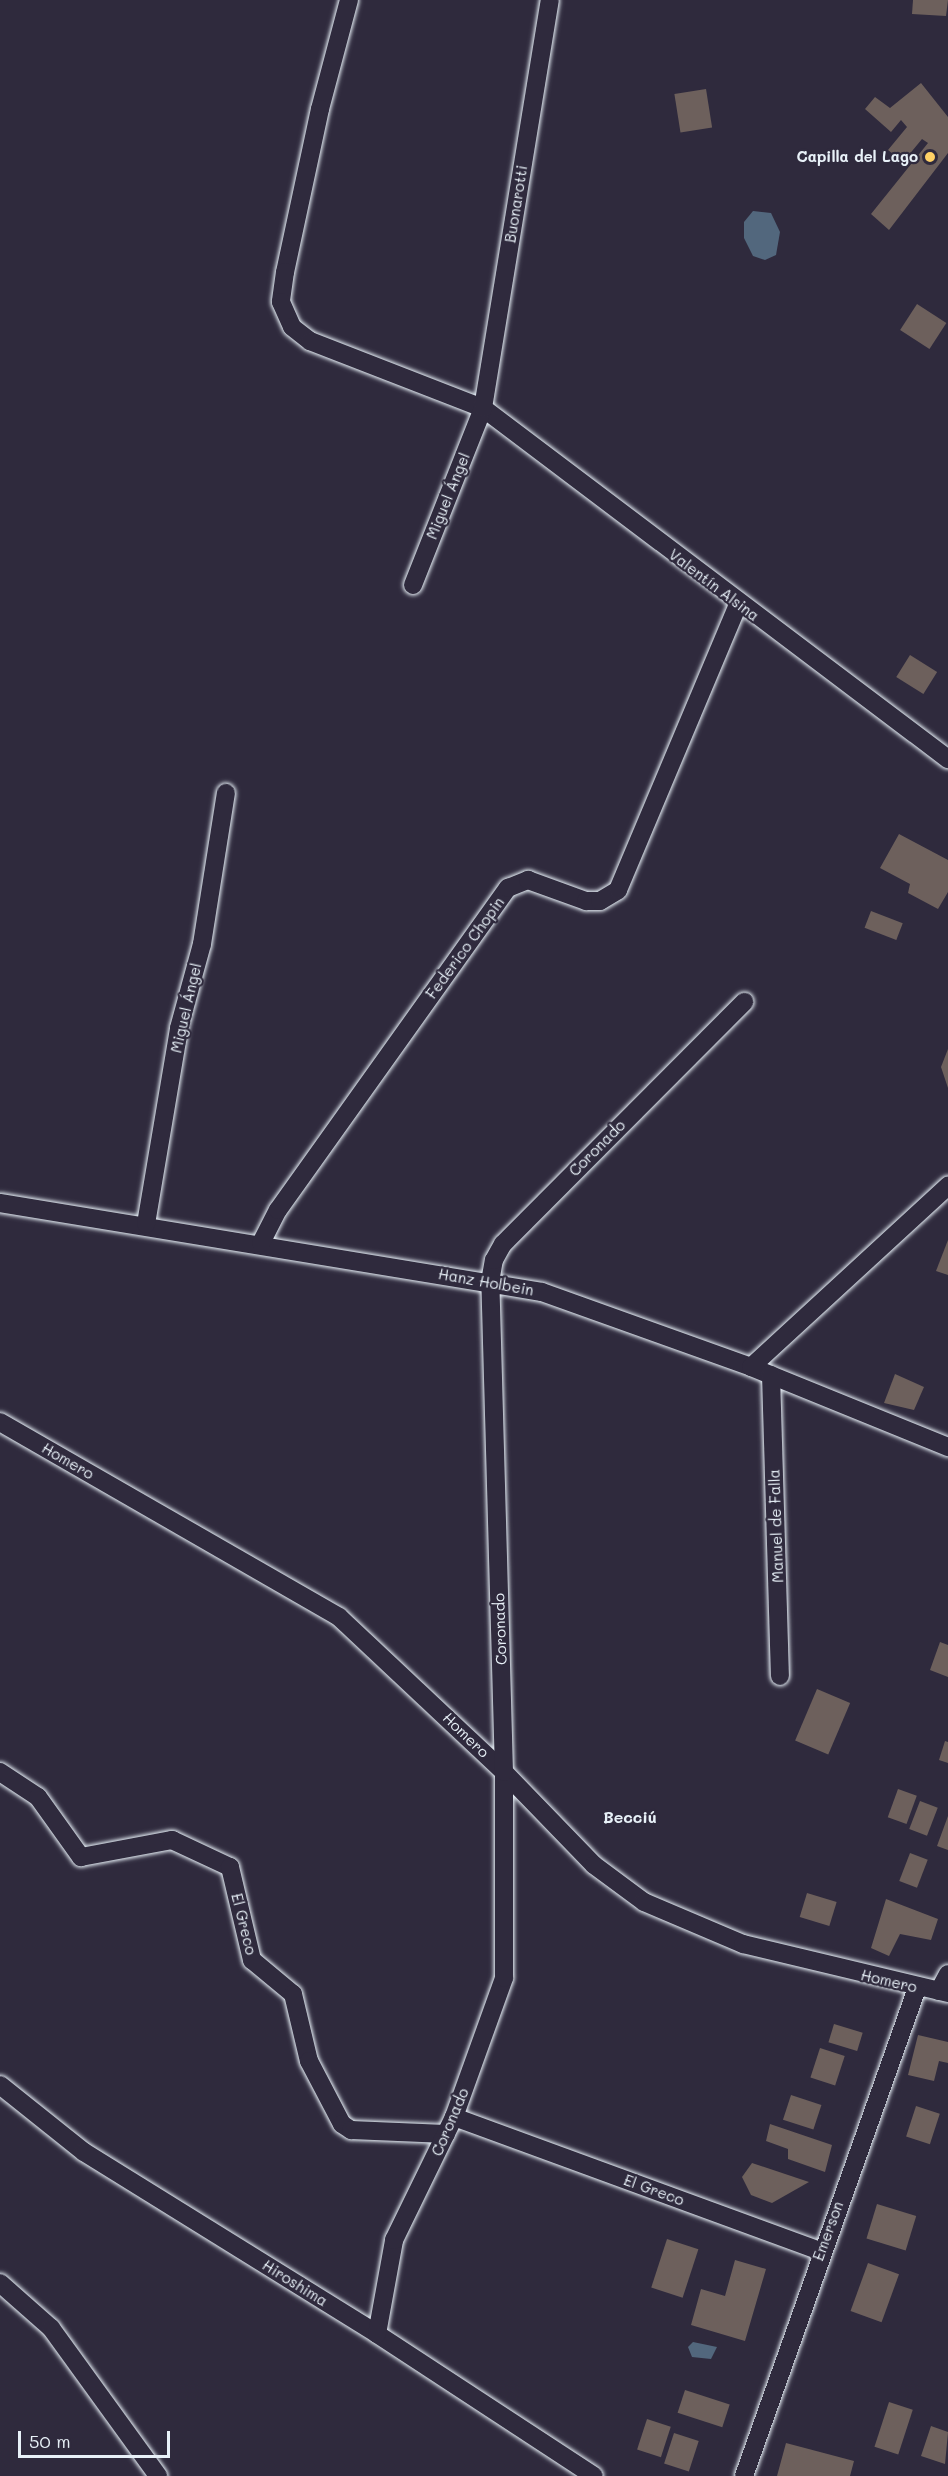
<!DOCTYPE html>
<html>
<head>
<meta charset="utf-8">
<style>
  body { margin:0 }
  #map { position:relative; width:948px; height:2476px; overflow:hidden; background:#2f2a3d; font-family:Mali,sans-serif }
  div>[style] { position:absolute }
  .water>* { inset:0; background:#52677d }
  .building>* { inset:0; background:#6d605c; transform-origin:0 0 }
  .roads { filter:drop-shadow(0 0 2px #e8f1f8) drop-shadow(0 0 2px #e8f1f8) }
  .minor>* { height:18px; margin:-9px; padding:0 9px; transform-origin:9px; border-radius:9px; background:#2f2a3d }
  .dots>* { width:16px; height:16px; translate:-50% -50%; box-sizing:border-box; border:3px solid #2f2a3d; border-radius:50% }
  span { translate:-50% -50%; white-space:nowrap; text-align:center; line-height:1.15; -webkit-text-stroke:4.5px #2f2a3d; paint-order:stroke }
  .poi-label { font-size:15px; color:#e8f1f8; font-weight:700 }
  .right { translate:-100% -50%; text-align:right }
  .street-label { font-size:15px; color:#e8f1f8 }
  .neighbourhood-label { font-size:16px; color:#e8f1f8; font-weight:700 }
  .scale { position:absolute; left:18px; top:2431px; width:152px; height:27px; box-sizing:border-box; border:3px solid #e8f1f8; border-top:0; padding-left:8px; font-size:18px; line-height:21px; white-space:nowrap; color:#e8f1f8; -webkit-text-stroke:4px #2f2a3d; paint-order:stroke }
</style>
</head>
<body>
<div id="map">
  <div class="water">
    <div style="clip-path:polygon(753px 211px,771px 213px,780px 232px,776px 255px,765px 260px,753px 256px,744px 238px,744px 222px)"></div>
    <div style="clip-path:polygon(693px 2342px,717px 2347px,711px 2359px,692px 2357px,688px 2347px)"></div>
  </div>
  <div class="building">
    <div style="clip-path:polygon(913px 0,948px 0,946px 16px,912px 14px)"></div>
    <div style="clip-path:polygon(921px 83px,948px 117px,948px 153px,889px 230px,871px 214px,928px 143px,922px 139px,903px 162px,888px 150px,907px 127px,901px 120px,891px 132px,865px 109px,875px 97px,890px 108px)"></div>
    <div style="left:706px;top:89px;width:39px;height:32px;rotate:81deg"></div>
    <div style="left:917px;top:304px;width:35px;height:31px;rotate:33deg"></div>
    <div style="left:910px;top:655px;width:32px;height:26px;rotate:32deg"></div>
    <div style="clip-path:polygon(899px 834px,948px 860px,948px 892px,938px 909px,908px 893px,910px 884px,880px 868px)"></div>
    <div style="left:871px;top:911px;width:34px;height:18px;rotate:21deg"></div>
    <div style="clip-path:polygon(948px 1049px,948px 1088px,941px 1067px)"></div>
    <div style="clip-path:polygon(948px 1240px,948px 1275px,936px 1271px)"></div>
    <div style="clip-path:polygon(895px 1374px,924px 1387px,914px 1410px,884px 1403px)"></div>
    <div style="clip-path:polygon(940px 1642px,948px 1645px,948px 1677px,930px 1670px)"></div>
    <div style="left:817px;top:1689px;width:36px;height:56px;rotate:23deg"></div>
    <div style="clip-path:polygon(945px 1741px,948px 1742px,948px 1763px,939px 1760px)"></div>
    <div style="left:898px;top:1789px;width:20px;height:30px;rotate:20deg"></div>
    <div style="left:920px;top:1801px;width:19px;height:30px;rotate:21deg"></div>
    <div style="clip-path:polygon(948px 1816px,948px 1850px,937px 1846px)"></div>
    <div style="left:910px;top:1853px;width:19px;height:30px;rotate:21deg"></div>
    <div style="left:807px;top:1893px;width:31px;height:25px;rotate:17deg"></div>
    <div style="clip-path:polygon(886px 1899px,938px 1919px,931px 1940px,900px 1934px,889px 1956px,871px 1948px)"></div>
    <div style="left:834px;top:2024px;width:30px;height:19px;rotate:17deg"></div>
    <div style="clip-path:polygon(918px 2035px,948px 2042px,948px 2063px,939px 2061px,934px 2081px,908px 2075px)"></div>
    <div style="left:820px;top:2048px;width:26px;height:31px;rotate:18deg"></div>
    <div style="left:791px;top:2095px;width:32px;height:26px;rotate:18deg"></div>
    <div style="left:916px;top:2106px;width:25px;height:32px;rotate:18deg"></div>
    <div style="clip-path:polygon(770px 2124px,832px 2145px,825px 2172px,788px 2159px,788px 2149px,766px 2141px)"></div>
    <div style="clip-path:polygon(752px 2163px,809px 2182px,772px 2203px,751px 2195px,742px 2177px)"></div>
    <div style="left:877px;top:2204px;width:41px;height:36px;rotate:17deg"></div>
    <div style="left:667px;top:2239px;width:33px;height:51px;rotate:18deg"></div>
    <div style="clip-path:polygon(735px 2260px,766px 2269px,745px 2341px,691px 2325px,701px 2289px,725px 2296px)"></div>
    <div style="left:868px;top:2263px;width:33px;height:51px;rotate:20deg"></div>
    <div style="left:685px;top:2390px;width:47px;height:24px;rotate:18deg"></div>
    <div style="left:889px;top:2402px;width:25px;height:47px;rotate:18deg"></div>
    <div style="left:647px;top:2419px;width:25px;height:32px;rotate:18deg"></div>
    <div style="clip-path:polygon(931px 2426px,948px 2432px,945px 2464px,921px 2456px)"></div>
    <div style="left:674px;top:2433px;width:26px;height:32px;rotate:18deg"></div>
    <div style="clip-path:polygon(786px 2443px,854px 2461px,850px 2476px,777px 2476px)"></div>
  </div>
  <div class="roads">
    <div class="minor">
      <div style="left:349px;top:0;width:113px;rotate:104.9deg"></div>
      <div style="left:320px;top:109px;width:167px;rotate:102.1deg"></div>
      <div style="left:285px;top:272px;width:30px;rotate:98deg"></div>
      <div style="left:281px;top:302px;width:27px;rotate:66deg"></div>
      <div style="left:292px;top:327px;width:23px;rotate:38deg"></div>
      <div style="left:310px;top:341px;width:186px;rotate:21.2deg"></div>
      <div style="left:483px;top:408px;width:583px;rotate:37.05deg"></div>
      <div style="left:413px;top:585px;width:190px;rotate:-68.4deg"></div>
      <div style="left:483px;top:408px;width:413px;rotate:-80.7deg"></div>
      <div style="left:0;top:1203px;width:549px;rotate:9.33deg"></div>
      <div style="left:542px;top:1292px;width:222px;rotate:19.7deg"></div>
      <div style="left:751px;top:1367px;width:213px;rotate:22.1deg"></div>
      <div style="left:146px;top:1224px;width:199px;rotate:-80.4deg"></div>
      <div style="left:179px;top:1028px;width:87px;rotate:-74.7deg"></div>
      <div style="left:202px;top:944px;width:153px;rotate:-81deg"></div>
      <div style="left:261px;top:1243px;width:37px;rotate:-63deg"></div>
      <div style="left:278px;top:1210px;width:396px;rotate:-54.5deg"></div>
      <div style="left:508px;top:888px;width:22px;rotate:-22deg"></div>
      <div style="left:528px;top:880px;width:62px;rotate:19.9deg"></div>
      <div style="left:586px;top:901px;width:14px"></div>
      <div style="left:600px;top:901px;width:21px;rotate:-31deg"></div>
      <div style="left:618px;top:890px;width:310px;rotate:-67.2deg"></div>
      <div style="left:751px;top:1367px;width:268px;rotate:-42.6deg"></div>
      <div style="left:771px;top:1375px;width:301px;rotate:88.3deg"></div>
      <div style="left:0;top:1422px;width:391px;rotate:29.9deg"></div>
      <div style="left:339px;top:1617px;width:226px;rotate:43.2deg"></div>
      <div style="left:504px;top:1772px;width:129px;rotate:45.9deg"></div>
      <div style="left:594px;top:1865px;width:62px;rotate:36.5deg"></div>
      <div style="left:644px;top:1902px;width:108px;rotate:23deg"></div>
      <div style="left:743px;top:1944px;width:211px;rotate:13.4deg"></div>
      <div style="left:0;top:1772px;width:45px;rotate:33.3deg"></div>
      <div style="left:38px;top:1797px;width:74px;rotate:54.4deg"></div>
      <div style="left:81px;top:1857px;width:93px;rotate:-10.6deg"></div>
      <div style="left:172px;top:1840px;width:64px;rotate:25deg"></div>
      <div style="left:230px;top:1867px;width:96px;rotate:76.7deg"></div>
      <div style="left:252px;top:1960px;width:53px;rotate:39.7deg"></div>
      <div style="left:293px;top:1994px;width:69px;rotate:76.6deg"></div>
      <div style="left:309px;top:2061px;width:71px;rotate:62.4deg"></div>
      <div style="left:342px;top:2124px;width:11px;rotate:34deg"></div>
      <div style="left:351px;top:2130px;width:95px;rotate:2.4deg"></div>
      <div style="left:939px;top:1991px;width:19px;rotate:-62deg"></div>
      <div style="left:0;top:2085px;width:107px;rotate:38.6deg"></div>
      <div style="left:84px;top:2152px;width:345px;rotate:31.8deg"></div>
      <div style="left:377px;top:2334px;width:259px;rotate:33.2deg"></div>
      <div style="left:454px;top:2117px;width:390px;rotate:20.1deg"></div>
      <div style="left:0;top:2283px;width:68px;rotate:41.4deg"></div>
      <div style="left:51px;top:2328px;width:183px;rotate:54.1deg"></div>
      <div style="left:377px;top:2334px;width:96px;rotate:-79.7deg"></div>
      <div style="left:394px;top:2240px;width:137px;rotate:-64deg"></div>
      <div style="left:454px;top:2117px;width:148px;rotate:-70.2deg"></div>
      <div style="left:504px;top:1978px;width:206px;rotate:-90deg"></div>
      <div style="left:504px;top:1772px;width:490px;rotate:-91.6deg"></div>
      <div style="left:490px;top:1282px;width:22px;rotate:-80deg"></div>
      <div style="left:494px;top:1260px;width:18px;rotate:-61deg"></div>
      <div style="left:503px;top:1244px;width:342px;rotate:-45.1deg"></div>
      <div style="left:744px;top:2476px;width:518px;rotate:-70.48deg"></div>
    </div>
  </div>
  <div class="dots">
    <div style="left:930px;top:157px;background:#ffd166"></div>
  </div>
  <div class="poi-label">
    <span class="right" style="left:918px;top:157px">Capilla del Lago</span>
  </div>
  <div class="street-label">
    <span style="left:516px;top:204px;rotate:-81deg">Buonarotti</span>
    <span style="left:448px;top:496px;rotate:-68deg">Miguel Ángel</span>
    <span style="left:714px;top:585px;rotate:37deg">Valentín Alsina</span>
    <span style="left:465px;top:948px;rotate:-54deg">Federico Chopin</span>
    <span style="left:186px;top:1008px;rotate:-77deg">Miguel Ángel</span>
    <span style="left:597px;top:1148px;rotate:-45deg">Coronado</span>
    <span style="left:486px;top:1282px;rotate:10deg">Hanz Holbein</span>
    <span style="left:68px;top:1461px;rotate:30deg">Homero</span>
    <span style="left:776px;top:1526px;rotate:-92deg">Manuel de Falla</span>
    <span style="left:500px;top:1629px;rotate:-92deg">Coronado</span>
    <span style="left:466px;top:1735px;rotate:44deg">Homero</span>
    <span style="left:244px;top:1924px;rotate:76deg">El Greco</span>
    <span style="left:889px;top:1981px;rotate:13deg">Homero</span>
    <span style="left:450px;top:2122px;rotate:-67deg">Coronado</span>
    <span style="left:654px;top:2190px;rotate:20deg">El Greco</span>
    <span style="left:828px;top:2231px;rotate:-70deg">Emerson</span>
    <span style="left:295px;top:2283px;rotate:32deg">Hiroshima</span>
  </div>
  <div class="neighbourhood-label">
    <span style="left:630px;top:1817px">Becciú</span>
  </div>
  <div class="scale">50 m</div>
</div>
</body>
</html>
